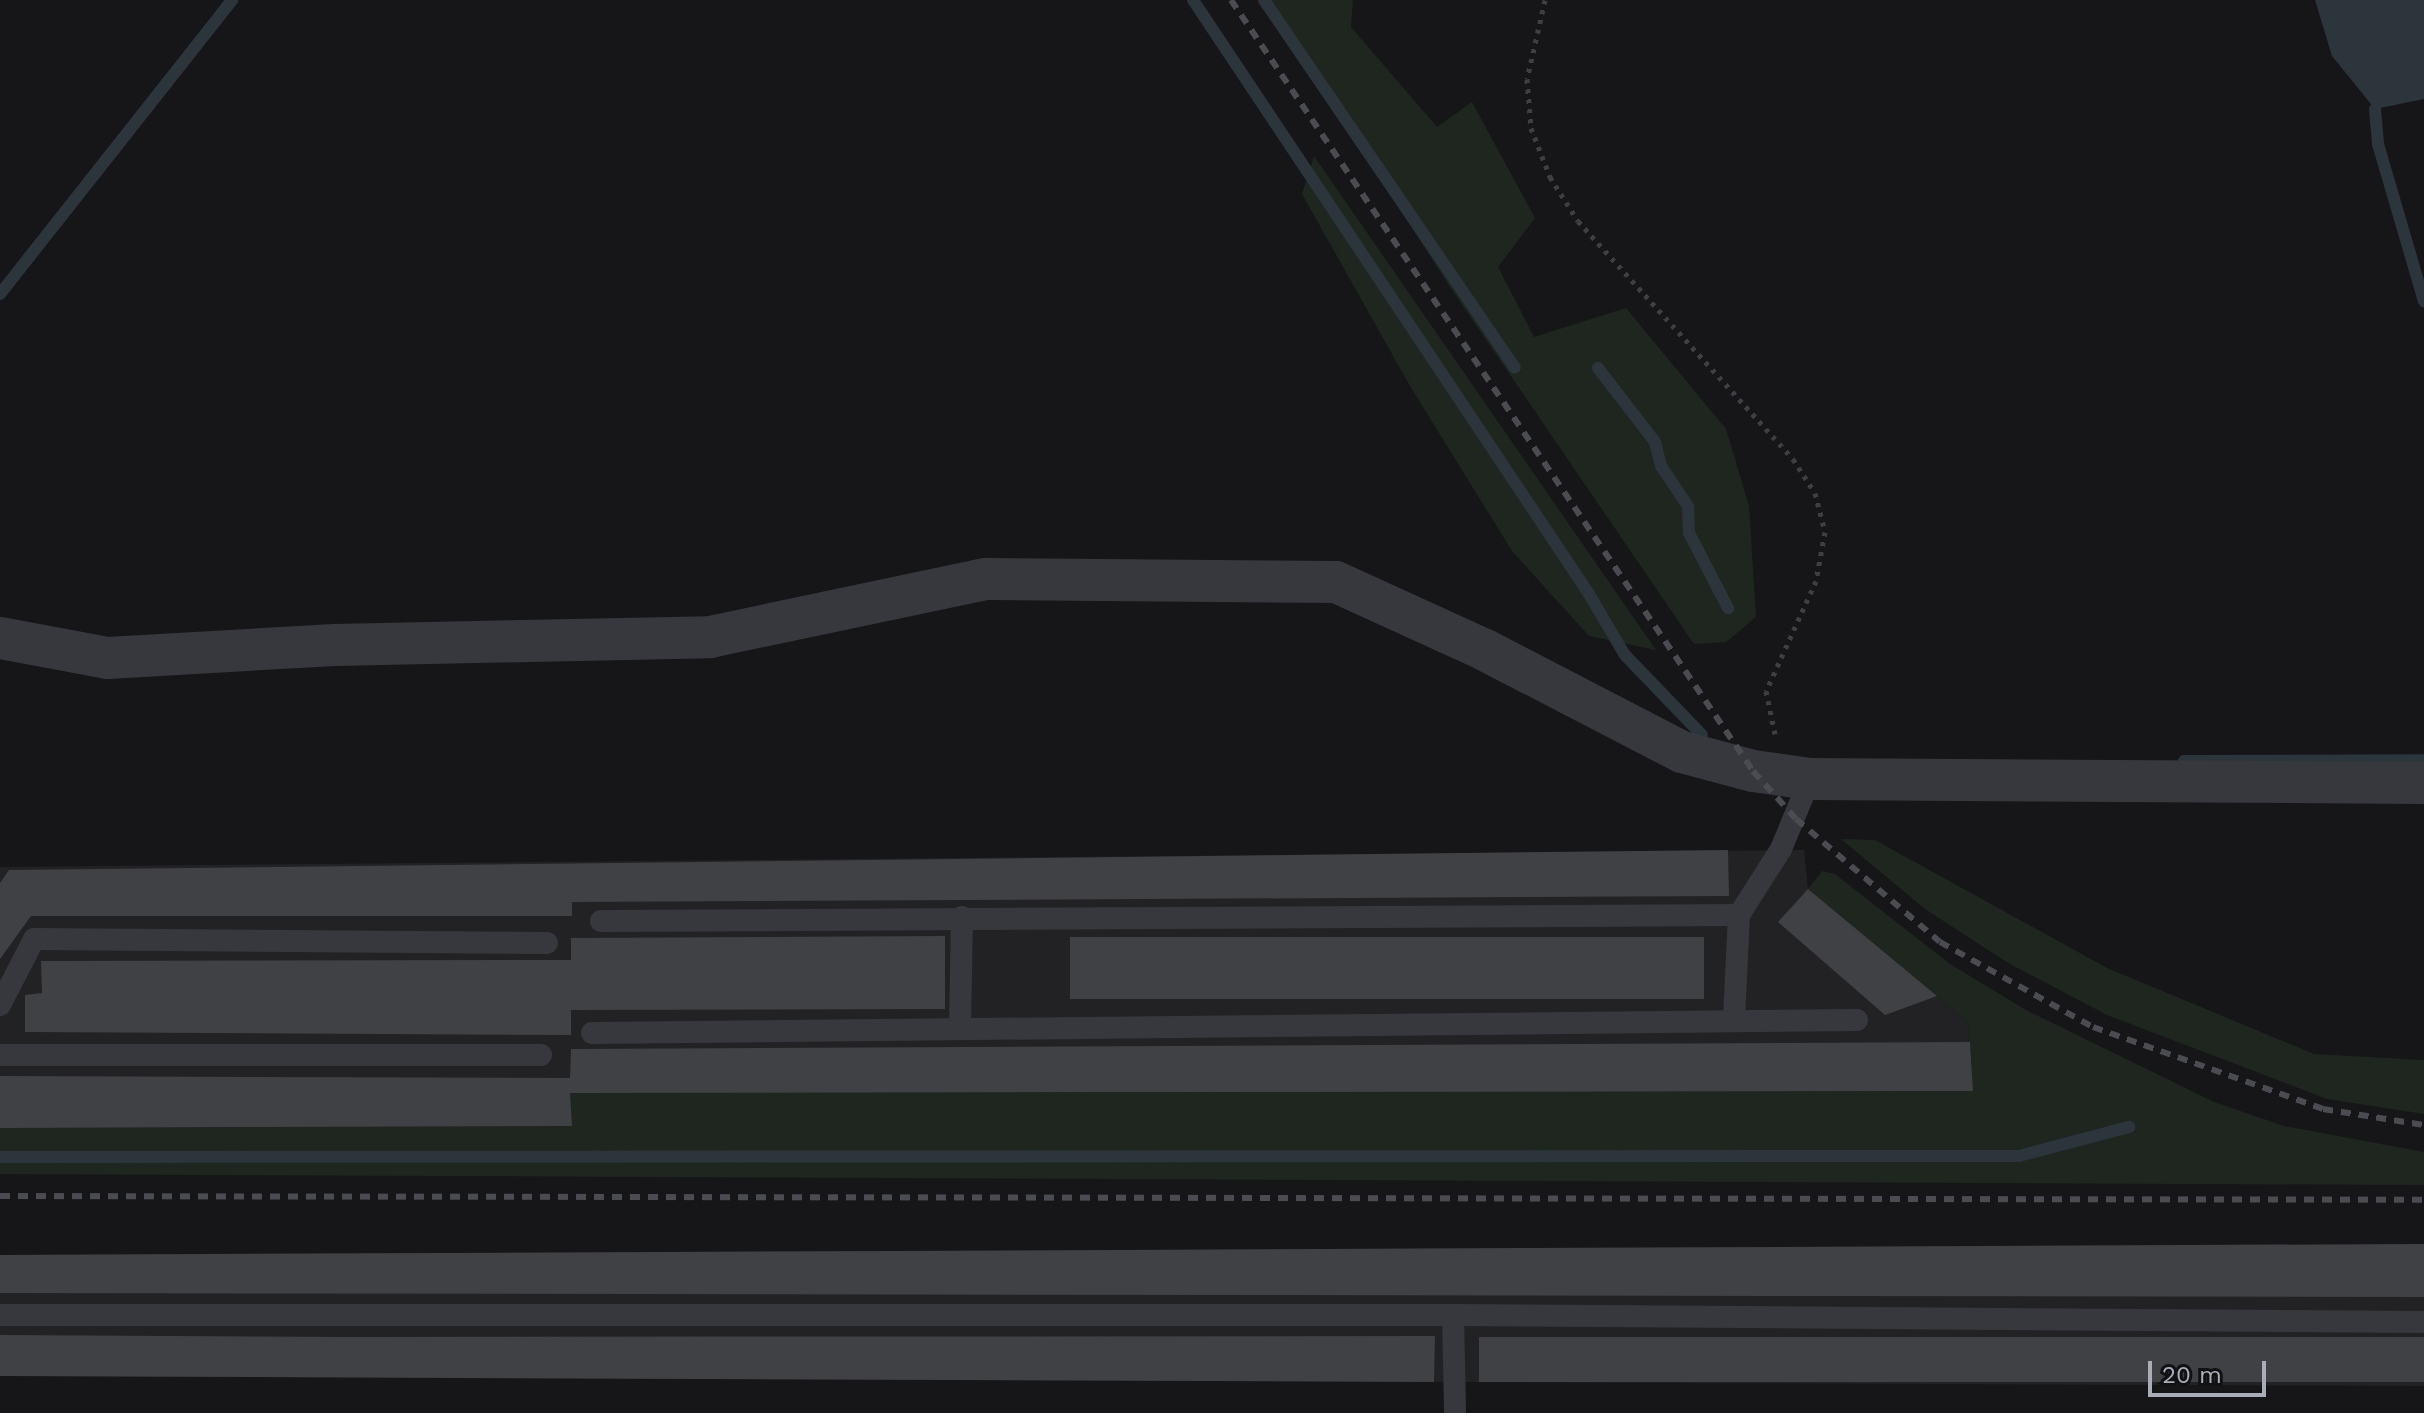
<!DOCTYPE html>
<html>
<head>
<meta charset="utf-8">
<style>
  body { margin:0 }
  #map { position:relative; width:2424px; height:1413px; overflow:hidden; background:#161618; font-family:"Work Sans",sans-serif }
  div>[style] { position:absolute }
  .built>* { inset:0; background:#222225 }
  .green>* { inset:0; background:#1e261f }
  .water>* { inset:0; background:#2c353c }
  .stream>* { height:12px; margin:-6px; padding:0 6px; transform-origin:6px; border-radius:6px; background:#2c353c }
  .building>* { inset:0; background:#404145; transform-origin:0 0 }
  .path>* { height:5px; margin-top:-2.5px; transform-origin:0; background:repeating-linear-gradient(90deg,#3d3f44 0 4px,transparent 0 10px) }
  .lane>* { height:22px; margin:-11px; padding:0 11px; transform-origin:11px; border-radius:11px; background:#37383d }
  .street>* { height:42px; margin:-21px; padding:0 21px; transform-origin:21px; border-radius:21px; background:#37383d }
  .rail>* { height:6px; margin-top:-3px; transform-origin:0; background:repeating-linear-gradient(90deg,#4a4c52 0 10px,transparent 0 18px) }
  span { translate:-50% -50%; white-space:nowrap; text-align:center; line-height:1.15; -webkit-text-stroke:8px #111113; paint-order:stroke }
  .scale { position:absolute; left:2148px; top:1361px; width:118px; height:36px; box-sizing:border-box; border:4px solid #a8adb8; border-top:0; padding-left:10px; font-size:24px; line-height:28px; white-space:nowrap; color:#a8adb8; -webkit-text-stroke:6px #111113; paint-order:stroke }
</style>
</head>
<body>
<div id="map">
  <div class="built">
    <div style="clip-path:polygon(1804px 850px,1808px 889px,1969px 1023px,1973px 1091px,571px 1093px,572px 1126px,0 1128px,0 867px)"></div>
    <div style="clip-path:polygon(2424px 1244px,2424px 1386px,0 1376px,0 1255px)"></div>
  </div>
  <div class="green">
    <div style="clip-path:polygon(1265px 0,1353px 0,1351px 27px,1437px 127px,1472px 102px,1535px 218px,1498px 267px,1534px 337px,1626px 308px,1726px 429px,1749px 506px,1756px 617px,1726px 642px,1694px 644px,1452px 290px)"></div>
    <div style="clip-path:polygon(1314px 156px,1656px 650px,1589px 636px,1512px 551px,1410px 386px,1302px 194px)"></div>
    <div style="clip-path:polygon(1841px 839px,1875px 840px,2107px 968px,2314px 1054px,2424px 1060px,2424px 1114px,2327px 1099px,2107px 1015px,2008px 963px,1925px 909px)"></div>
    <div style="clip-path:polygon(1822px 871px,1835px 874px,1950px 964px,2026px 1010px,2214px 1102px,2284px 1126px,2424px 1152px,2424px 1185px,0 1174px,0 1128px,571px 1126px,570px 1093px,1973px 1091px,1969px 1023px,1808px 889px)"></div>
  </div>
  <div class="water">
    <div style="clip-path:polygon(2315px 0,2424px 0,2424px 99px,2375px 109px,2332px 56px)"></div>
  </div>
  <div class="stream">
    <div style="left:1193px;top:0;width:714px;rotate:56.31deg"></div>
    <div style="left:1589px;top:594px;width:71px;rotate:59.5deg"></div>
    <div style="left:1625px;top:655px;width:111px;rotate:46.1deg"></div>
    <div style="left:1264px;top:0;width:445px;rotate:55.7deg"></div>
    <div style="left:2375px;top:109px;width:35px;rotate:85deg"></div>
    <div style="left:2378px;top:144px;width:164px;rotate:73.7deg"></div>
    <div style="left:0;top:294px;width:375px;rotate:-51.7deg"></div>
    <div style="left:1598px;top:368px;width:93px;rotate:52.4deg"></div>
    <div style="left:1655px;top:442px;width:25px;rotate:76deg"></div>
    <div style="left:1661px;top:466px;width:48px;rotate:56deg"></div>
    <div style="left:1688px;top:506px;width:27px;rotate:88deg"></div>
    <div style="left:1689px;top:533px;width:85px;rotate:62.5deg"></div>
    <div style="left:2184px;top:761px;width:240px;rotate:-0.2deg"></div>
    <div style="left:0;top:1157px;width:2019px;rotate:-0.03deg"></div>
    <div style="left:2019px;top:1156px;width:114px;rotate:-14.8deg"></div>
  </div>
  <div class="building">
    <div style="clip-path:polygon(1728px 850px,1729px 896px,572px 902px,572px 916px,31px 916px,0 959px,0 883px,9px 870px)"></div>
    <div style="clip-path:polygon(1808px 889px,1937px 996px,1885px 1015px,1778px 922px)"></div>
    <div style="clip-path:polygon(945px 936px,945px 1009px,571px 1010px,571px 1035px,25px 1032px,25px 995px,42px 993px,41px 961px,571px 960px,571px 938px)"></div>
    <div style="left:1070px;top:937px;width:634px;height:62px"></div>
    <div style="clip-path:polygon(1970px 1042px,1973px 1091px,570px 1093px,572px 1126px,0 1128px,0 1076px,570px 1078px,571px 1049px)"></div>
    <div style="clip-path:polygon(2424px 1244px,2424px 1297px,0 1293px,0 1255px)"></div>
    <div style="clip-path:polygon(0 1335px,349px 1337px,1435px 1336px,1434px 1382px,0 1376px)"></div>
    <div style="left:1479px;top:1337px;width:945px;height:45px"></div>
  </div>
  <div class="path">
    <div style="left:1545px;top:0;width:81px;rotate:102.8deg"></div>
    <div style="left:1527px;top:79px;width:49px;rotate:85.3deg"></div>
    <div style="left:1531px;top:128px;width:53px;rotate:68.8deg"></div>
    <div style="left:1550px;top:177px;width:52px;rotate:57.5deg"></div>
    <div style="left:1578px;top:221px;width:321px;rotate:47.9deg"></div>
    <div style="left:1793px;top:459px;width:40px;rotate:57.1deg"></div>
    <div style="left:1815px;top:493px;width:40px;rotate:75.6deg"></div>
    <div style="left:1825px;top:532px;width:50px;rotate:100.4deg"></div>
    <div style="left:1816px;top:581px;width:121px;rotate:114.4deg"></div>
    <div style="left:1766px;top:691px;width:44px;rotate:78.2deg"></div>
  </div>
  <div class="lane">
    <div style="left:601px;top:921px;width:1138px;rotate:-0.3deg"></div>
    <div style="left:0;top:1005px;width:74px;rotate:-62.7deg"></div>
    <div style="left:34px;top:939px;width:513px;rotate:0.45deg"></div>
    <div style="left:1734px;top:1018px;width:103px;rotate:-87.2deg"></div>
    <div style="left:1739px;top:915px;width:78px;rotate:-57.5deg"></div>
    <div style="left:1781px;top:849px;width:76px;rotate:-67.5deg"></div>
    <div style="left:960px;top:1028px;width:111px;rotate:-89deg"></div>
    <div style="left:592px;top:1033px;width:1265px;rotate:-0.59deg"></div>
    <div style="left:0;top:1055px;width:541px"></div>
    <div style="left:0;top:1315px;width:1453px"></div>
    <div style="left:1453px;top:1315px;width:971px;rotate:0.41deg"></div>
    <div style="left:1453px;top:1315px;width:98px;rotate:88.8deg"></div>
  </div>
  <div class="street">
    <div style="left:0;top:638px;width:110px;rotate:10.5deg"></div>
    <div style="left:108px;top:658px;width:227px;rotate:-3.3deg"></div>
    <div style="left:335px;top:645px;width:375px;rotate:-1.2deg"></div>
    <div style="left:710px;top:637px;width:282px;rotate:-11.9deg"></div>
    <div style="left:986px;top:579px;width:350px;rotate:0.5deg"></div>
    <div style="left:1336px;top:582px;width:164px;rotate:24.5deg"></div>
    <div style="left:1485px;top:650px;width:222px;rotate:27.4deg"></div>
    <div style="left:1682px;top:752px;width:73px;rotate:15deg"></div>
    <div style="left:1753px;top:771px;width:58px;rotate:8deg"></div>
    <div style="left:1810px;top:779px;width:614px;rotate:0.37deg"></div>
  </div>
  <div class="rail">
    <div style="left:1231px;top:0;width:931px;rotate:55.9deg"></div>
    <div style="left:1753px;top:771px;width:64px;rotate:48.1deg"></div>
    <div style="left:1796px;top:819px;width:189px;rotate:40.5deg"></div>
    <div style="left:1940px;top:942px;width:175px;rotate:29.1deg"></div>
    <div style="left:2093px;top:1027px;width:244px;rotate:19.6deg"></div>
    <div style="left:2323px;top:1109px;width:102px;rotate:9deg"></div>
    <div style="left:0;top:1196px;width:2424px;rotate:0.09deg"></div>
  </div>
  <div class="scale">20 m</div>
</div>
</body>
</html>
